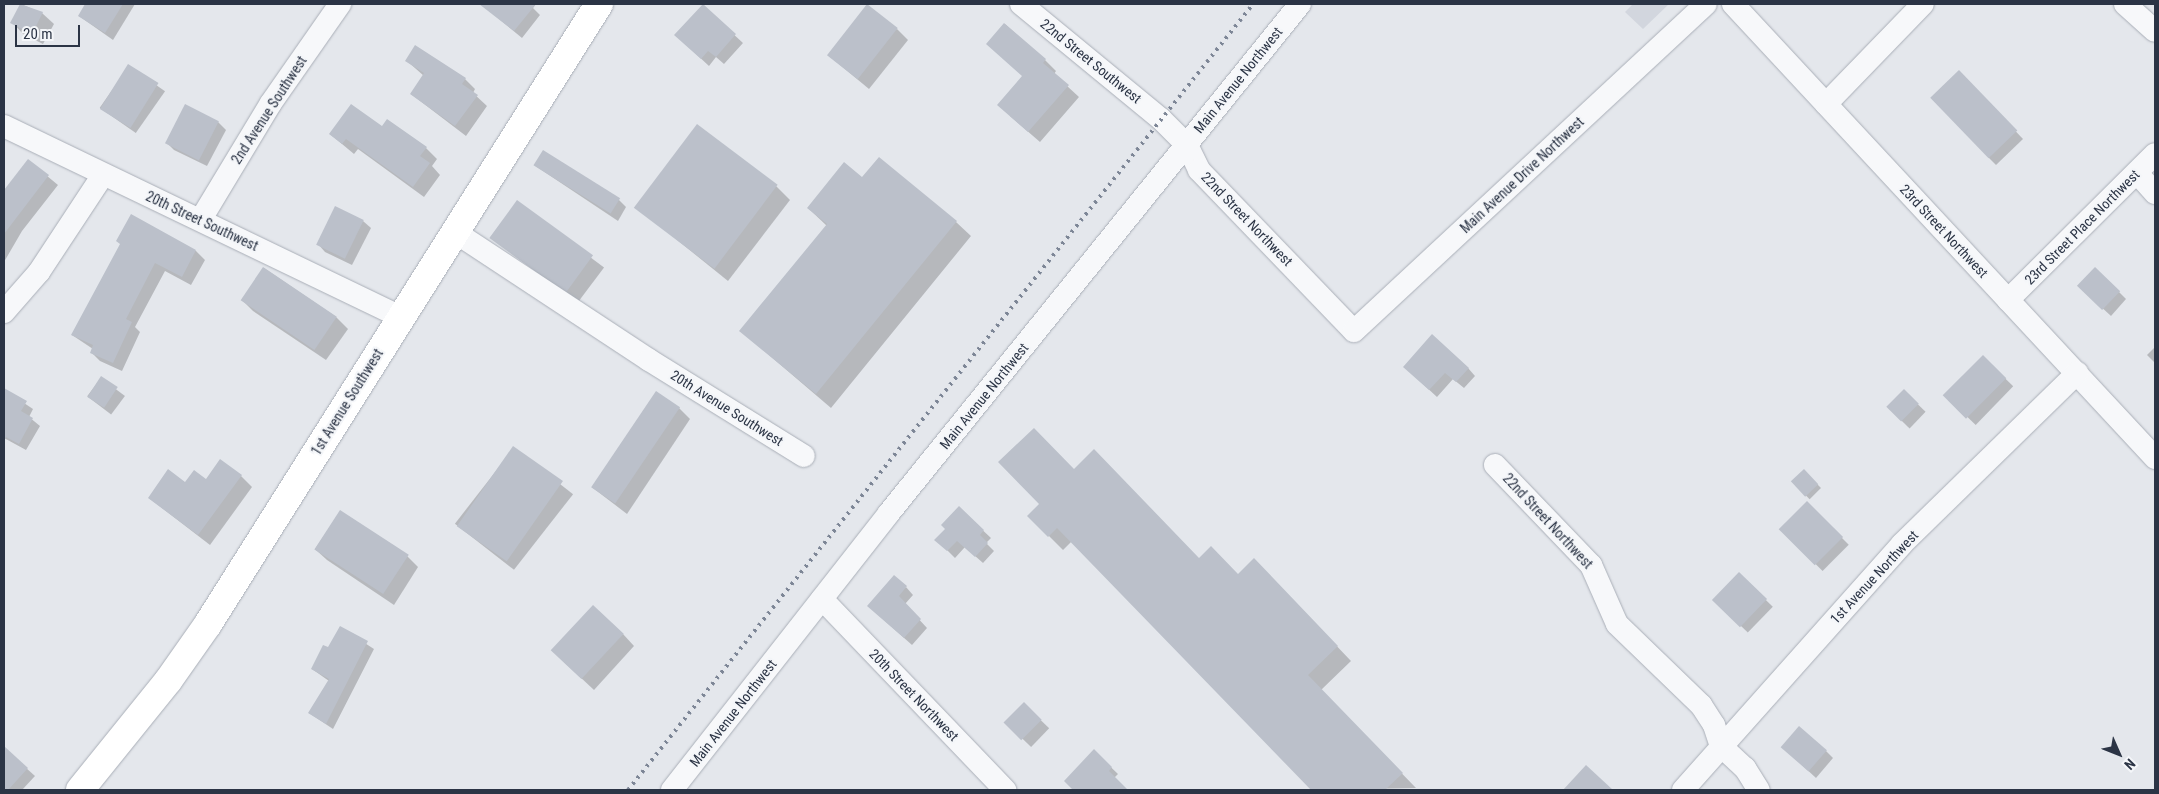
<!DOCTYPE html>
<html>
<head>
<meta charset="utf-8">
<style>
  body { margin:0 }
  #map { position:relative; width:2159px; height:794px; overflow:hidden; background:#e4e7ec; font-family:"Roboto Condensed",sans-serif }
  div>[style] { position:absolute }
  .built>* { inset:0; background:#d2d6de }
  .shadow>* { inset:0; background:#0003; transform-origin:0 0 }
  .building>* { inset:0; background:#bbc0ca; transform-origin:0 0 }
  .roads { filter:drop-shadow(0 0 1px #a9aeb7) drop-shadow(0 0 1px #a9aeb7) }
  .minor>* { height:22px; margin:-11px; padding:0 11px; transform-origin:11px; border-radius:11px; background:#f7f8fa }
  .major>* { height:28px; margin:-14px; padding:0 14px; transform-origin:14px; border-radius:14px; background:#fff }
  .rail>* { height:4px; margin-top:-2px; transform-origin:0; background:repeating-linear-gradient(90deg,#7d8696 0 2.5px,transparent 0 7.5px) }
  span { translate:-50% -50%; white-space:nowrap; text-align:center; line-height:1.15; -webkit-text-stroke:4px #f4f6f9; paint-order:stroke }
  .street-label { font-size:14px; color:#2b3445 }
  .frame { position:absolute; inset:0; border:5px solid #2b3445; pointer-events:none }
  .north { position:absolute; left:2094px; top:729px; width:50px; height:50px; -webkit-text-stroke:4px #f4f6f9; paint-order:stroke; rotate:134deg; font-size:14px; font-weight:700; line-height:20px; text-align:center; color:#2b3445 }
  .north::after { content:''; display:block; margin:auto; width:18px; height:22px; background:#2b3445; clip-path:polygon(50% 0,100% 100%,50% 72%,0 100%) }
  .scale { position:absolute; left:15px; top:25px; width:65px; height:22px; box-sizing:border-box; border:2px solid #2b3445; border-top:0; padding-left:6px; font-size:15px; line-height:18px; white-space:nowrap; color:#2b3445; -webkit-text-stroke:4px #f4f6f9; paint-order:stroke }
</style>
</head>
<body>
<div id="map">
  <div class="built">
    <div style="clip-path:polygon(1633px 4px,1669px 4px,1643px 29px,1625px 12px)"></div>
  </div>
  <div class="shadow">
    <div style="clip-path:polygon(21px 4px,42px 13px,54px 24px,43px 44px,23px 34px,12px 22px)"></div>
    <div style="clip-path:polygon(87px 4px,135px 4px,113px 40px,79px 16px)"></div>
    <div style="clip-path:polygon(536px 4px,533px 8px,540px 15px,522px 38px,482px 5px)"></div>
    <div style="clip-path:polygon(703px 6px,743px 43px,724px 64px,716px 57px,709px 66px,683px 42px)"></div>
    <div style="clip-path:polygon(1005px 24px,1045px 60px,1056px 71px,1054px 74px,1079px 97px,1040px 142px,1010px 116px,1023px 77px)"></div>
    <div style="clip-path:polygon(897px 29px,908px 40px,869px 89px,828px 55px)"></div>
    <div style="clip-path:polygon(415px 47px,465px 79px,475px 89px,473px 93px,487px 106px,466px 136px,411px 94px,424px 76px,407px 61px)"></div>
    <div style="left:129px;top:66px;width:44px;height:51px;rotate:35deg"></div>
    <div style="clip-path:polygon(1966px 79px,2023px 139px,1996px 165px,1989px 158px)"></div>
    <div style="clip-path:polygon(218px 122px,226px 130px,207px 166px,174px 150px,167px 143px)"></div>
    <div style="clip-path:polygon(382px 127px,426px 148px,437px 159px,432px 166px,440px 175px,424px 197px,358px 149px,354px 154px,330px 134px)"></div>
    <div style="clip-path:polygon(29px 161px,58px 185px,22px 231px,4px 262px,4px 192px)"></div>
    <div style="clip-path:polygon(534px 165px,619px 200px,626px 207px,618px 221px)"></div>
    <div style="clip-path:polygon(863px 179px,956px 222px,971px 236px,831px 408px,741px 331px,827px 226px,808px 208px)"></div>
    <div style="clip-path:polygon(776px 186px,790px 200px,728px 281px,635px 206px)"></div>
    <div style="left:517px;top:202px;width:109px;height:44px;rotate:37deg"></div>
    <div style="clip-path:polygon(363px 221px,371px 228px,352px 265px,325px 252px,318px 244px)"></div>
    <div style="clip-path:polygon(121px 245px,196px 251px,205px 260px,191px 285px,165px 271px,135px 327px,140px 332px,122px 371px,100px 361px,91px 352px,93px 349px,72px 335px)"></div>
    <div style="clip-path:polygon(264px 268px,336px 317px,348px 329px,326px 360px,253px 311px,242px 300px)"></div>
    <div style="clip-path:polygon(2119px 292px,2126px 299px,2111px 316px,2086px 293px)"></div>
    <div style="clip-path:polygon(2155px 347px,2155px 363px,2147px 355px)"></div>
    <div style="left:1983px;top:357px;width:42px;height:54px;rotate:44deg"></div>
    <div style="clip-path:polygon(1468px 368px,1475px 376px,1464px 388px,1453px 379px,1437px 397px,1412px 374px)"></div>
    <div style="left:101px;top:378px;width:30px;height:23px;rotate:37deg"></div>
    <div style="left:1904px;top:391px;width:30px;height:23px;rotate:44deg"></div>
    <div style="clip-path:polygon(9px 393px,33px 409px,29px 417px,40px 426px,26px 450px,4px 438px,4px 402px)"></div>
    <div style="clip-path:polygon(679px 408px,690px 419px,627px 514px,593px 488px)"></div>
    <div style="left:514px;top:448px;width:75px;height:96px;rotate:38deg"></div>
    <div style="clip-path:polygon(1074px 471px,1199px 559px,1238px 576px,1268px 574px,1351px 661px,1321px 690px,1416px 788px,1313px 790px,1072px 541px,1063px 550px,1029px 516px)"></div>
    <div style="left:1804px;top:471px;width:24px;height:16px;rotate:45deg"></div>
    <div style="clip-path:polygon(241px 476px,252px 487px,210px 545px,149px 498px,186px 483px)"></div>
    <div style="left:1807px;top:503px;width:59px;height:37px;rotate:45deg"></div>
    <div style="clip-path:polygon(959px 508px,991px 538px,986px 543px,994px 551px,983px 563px,965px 547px,955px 558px,944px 547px,946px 529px)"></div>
    <div style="clip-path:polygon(340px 512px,407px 556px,418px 567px,394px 605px,327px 560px,315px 549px)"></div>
    <div style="left:1739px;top:574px;width:47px;height:36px;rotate:44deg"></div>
    <div style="clip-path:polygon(906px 587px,913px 595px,905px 604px,927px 628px,912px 645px,876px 613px)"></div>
    <div style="clip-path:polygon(340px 627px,374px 649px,333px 729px,309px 713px,329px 681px,312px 669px,329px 649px)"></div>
    <div style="clip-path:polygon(623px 634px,634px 646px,594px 690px,564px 662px)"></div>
    <div style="left:1024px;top:704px;width:35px;height:26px;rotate:44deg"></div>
    <div style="clip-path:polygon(5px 749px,35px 776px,22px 790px,4px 790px)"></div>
    <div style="clip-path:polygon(1094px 751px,1118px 774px,1114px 778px,1127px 790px,1075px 790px,1065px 781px)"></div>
    <div style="clip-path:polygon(1826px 751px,1833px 758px,1816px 778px,1790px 754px)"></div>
  </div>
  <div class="building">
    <div style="clip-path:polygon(20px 4px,43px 12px,32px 34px,10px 23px)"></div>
    <div style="clip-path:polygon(85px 4px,123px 4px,105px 33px,78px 16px)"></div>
    <div style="clip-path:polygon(479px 4px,536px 4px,514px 31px)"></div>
    <div style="clip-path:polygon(703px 4px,736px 34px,716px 57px,708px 51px,701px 59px,674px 35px)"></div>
    <div style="left:867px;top:4px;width:39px;height:65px;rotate:38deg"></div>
    <div style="clip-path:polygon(1004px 23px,1046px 59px,1043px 63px,1069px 85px,1028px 132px,997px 105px,1022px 76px,986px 44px)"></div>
    <div style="clip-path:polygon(415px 45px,466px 78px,462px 84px,478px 95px,455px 126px,410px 94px,424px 73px,405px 61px)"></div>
    <div style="left:128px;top:64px;width:36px;height:53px;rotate:32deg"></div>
    <div style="left:1959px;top:70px;width:84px;height:40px;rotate:46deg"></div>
    <div style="left:185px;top:104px;width:38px;height:44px;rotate:27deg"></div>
    <div style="clip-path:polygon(351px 104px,382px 126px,387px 119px,427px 147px,420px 156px,430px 163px,413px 187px,346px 139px,342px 144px,329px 134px)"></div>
    <div style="left:697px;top:124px;width:101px;height:105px;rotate:37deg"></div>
    <div style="left:543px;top:150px;width:91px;height:18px;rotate:32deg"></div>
    <div style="clip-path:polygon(879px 157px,957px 221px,816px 394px,739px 331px,827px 224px,807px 208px,844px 162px,862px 177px)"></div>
    <div style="clip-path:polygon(28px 159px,49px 175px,4px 234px,4px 190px)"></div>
    <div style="left:517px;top:200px;width:94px;height:47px;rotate:36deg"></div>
    <div style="left:335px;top:206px;width:32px;height:43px;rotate:26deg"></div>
    <div style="clip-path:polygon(131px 214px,196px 250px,182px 277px,155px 263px,126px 319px,132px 322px,113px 363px,90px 353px,93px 345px,71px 335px,120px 244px,116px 241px)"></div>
    <div style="left:263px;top:267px;width:89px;height:40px;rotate:34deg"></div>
    <div style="left:2095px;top:267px;width:35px;height:26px;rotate:44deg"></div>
    <div style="clip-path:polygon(1432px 334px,1469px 368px,1456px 382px,1445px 373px,1429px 390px,1403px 367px)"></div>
    <div style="left:1983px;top:355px;width:33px;height:57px;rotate:45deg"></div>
    <div style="left:101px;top:376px;width:20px;height:25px;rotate:33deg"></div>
    <div style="clip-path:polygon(4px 388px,27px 401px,21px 411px,33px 418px,19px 444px,6px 437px,4px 442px)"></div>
    <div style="left:1904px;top:389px;width:21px;height:25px;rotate:45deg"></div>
    <div style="left:656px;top:391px;width:29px;height:116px;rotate:34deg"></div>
    <div style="clip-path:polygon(1034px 428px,1074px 469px,1094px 449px,1199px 558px,1211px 546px,1238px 574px,1254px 558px,1338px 646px,1308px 675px,1403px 773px,1385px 790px,1311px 790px,1057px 528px,1048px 537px,1027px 516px,1039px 504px,998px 462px)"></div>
    <div style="left:513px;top:446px;width:61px;height:98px;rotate:35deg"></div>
    <div style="clip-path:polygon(220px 459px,242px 475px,198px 535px,148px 498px,168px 469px,185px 482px,194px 470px,206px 479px)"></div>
    <div style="left:1804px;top:469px;width:21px;height:18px;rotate:47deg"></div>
    <div style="left:1807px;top:501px;width:51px;height:40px;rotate:45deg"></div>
    <div style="clip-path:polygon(959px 506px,984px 530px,980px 535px,988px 543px,975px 557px,957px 541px,947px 551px,934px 540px,945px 529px,941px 525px)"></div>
    <div style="left:340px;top:510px;width:82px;height:47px;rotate:33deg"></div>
    <div style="left:1739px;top:572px;width:39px;height:39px;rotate:44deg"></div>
    <div style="clip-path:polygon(894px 575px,907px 586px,899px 596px,921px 619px,904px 638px,867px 606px)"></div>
    <div style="left:593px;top:605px;width:42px;height:62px;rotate:43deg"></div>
    <div style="clip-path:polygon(340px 626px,368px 641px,326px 724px,308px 713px,329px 679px,311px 669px,323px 645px,328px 647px)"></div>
    <div style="left:1024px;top:702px;width:25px;height:29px;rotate:45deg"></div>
    <div style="left:1799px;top:726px;width:37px;height:28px;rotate:41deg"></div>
    <div style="clip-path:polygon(4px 746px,28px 768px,8px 790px,4px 790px)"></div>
    <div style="clip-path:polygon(1094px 749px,1112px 767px,1109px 771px,1128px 790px,1073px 790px,1064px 781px)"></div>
    <div style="clip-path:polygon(1586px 765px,1613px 790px,1563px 790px)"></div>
  </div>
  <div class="roads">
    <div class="minor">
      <div style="left:1021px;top:4px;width:181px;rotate:39.4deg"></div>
      <div style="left:1161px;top:119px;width:37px;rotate:45deg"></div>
      <div style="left:1187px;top:145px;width:28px;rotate:64deg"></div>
      <div style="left:1199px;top:170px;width:223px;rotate:46.1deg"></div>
      <div style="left:1354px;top:331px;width:480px;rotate:-42.9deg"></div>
      <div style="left:1733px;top:4px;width:620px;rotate:47.09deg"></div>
      <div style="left:2125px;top:4px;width:40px;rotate:42deg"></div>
      <div style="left:1826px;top:104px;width:139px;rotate:-45.9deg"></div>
      <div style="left:4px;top:126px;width:440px;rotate:25.7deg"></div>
      <div style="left:2137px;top:173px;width:27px;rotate:48deg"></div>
      <div style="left:201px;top:219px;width:135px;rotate:-58.9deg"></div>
      <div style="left:271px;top:103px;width:121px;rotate:-55.1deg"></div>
      <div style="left:455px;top:232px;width:232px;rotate:33.4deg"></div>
      <div style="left:649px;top:360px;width:182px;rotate:31.8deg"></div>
      <div style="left:2008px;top:300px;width:207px;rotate:-44.8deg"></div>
      <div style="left:4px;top:312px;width:53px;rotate:-48.8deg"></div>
      <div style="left:39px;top:272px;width:116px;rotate:-56.6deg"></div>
      <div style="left:1495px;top:465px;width:139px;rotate:46.2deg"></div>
      <div style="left:1591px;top:565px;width:64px;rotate:66.2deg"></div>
      <div style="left:1617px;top:624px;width:117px;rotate:44deg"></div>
      <div style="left:1701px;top:705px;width:24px;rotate:57deg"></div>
      <div style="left:1714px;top:725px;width:22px;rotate:72deg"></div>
      <div style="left:1721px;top:746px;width:33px;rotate:43deg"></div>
      <div style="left:1745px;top:768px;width:26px;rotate:58deg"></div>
      <div style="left:822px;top:599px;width:265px;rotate:46.2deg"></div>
      <div style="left:672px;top:790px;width:352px;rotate:-51.9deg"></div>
      <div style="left:889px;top:513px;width:654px;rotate:-51.08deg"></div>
      <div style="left:1683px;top:790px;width:329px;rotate:-48.3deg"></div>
      <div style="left:1902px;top:544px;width:245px;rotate:-44.3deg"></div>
    </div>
    <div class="major">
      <div style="left:80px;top:790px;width:140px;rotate:-51.1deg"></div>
      <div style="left:168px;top:681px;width:70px;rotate:-54.9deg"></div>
      <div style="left:208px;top:624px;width:733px;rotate:-57.76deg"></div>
    </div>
  </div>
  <div class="rail">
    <div style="left:628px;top:790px;width:1004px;rotate:-51.51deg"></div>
  </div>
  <div class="street-label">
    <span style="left:1091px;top:61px;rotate:39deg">22nd Street Southwest</span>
    <span style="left:1238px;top:80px;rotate:-51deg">Main Avenue Northwest</span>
    <span style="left:269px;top:110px;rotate:-57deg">2nd Avenue Southwest</span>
    <span style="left:1522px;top:175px;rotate:-43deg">Main Avenue Drive Northwest</span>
    <span style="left:1247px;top:219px;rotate:46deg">22nd Street Northwest</span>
    <span style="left:202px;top:221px;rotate:25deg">20th Street Southwest</span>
    <span style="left:2082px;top:227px;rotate:-45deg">23rd Street Place Northwest</span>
    <span style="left:1944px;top:231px;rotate:47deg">23rd Street Northwest</span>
    <span style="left:984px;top:396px;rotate:-51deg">Main Avenue Northwest</span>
    <span style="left:347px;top:402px;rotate:-58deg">1st Avenue Southwest</span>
    <span style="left:727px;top:408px;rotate:32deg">20th Avenue Southwest</span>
    <span style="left:1548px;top:521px;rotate:47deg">22nd Street Northwest</span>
    <span style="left:1874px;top:577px;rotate:-47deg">1st Avenue Northwest</span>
    <span style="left:914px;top:695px;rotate:46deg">20th Street Northwest</span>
    <span style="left:733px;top:713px;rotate:-52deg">Main Avenue Northwest</span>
  </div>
  <div class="frame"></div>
  <div class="north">N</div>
  <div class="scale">20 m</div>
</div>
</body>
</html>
